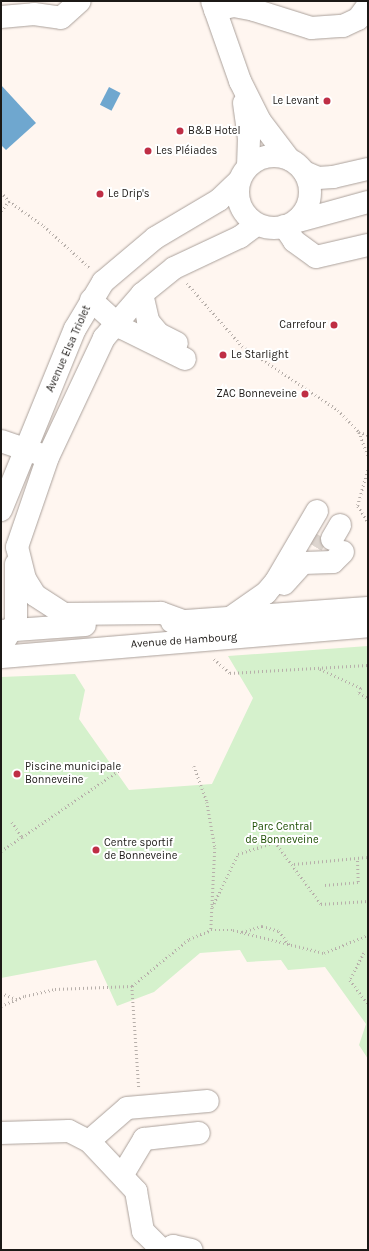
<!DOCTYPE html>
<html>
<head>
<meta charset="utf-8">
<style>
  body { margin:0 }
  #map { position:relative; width:369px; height:1251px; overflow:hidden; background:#fff6f0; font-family:Karla,sans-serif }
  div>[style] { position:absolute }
  .green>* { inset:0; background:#d5f1cc }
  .water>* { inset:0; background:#6fa7cf; transform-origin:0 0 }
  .minor-tunnel>* { height:22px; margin-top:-11px; transform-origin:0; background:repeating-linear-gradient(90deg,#ddd5cf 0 22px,transparent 0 33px) }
  .path>* { height:2.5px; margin-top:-1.25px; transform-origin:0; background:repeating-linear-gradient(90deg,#b7afaa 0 1px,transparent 0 4px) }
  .roads { filter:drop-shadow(0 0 1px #aba19b) drop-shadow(0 0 1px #aba19b) }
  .minor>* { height:22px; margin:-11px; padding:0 11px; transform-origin:11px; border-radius:11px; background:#fff }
  .minor>.ring { margin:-11px; padding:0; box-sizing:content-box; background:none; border:22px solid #fff; border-radius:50% }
  .dots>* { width:11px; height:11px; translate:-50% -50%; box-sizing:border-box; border:2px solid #fff; border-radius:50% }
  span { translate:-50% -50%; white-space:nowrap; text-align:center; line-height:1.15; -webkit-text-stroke:4px #fff; paint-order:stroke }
  .poi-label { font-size:11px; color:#1c1916 }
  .right { translate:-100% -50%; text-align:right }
  .left { translate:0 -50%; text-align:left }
  .street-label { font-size:11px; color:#1c1916 }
  .park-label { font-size:11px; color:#1e4f04 }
  .frame { position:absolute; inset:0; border:2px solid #1c1916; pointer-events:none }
</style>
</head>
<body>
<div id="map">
  <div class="green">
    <div style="clip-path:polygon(368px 646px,368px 1059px,359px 1045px,366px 1024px,325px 967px,288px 970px,281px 960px,247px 962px,240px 950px,200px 953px,154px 992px,117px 1006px,96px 960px,1px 978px,1px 677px,75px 674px,85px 690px,79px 719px,129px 790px,212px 784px,253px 698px,228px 656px)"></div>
  </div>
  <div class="water">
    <div style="clip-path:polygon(1px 85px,36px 123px,6px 150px,1px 145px)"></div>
    <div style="left:109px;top:87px;width:13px;height:20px;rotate:27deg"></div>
  </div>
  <div class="minor-tunnel">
    <div style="left:312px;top:545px;width:12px;rotate:-59deg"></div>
  </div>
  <div class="path">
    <div style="left:1px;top:192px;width:12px;rotate:48deg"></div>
    <div style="left:1px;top:211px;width:13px;rotate:-51deg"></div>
    <div style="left:9px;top:201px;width:43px;rotate:35.5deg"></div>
    <div style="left:44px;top:226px;width:62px;rotate:42.4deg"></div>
    <div style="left:187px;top:283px;width:84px;rotate:48.9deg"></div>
    <div style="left:242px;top:346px;width:115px;rotate:33.7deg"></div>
    <div style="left:338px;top:410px;width:30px;rotate:46deg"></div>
    <div style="left:359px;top:432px;width:9px;rotate:18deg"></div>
    <div style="left:359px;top:432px;width:26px;rotate:69deg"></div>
    <div style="left:368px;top:470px;width:37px;rotate:106deg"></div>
    <div style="left:358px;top:506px;width:19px;rotate:58deg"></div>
    <div style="left:214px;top:659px;width:21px;rotate:41deg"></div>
    <div style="left:230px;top:673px;width:138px;rotate:-3.3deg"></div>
    <div style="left:320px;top:669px;width:45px;rotate:24.9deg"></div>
    <div style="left:361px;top:688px;width:5px;rotate:112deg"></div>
    <div style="left:359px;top:693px;width:10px;rotate:29deg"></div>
    <div style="left:194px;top:766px;width:38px;rotate:70deg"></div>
    <div style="left:207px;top:802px;width:47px;rotate:80.1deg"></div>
    <div style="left:215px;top:848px;width:82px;rotate:92.8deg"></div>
    <div style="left:12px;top:822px;width:18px;rotate:56deg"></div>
    <div style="left:22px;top:837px;width:120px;rotate:-34.5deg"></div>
    <div style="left:1px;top:851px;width:25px;rotate:-34deg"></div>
    <div style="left:294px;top:864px;width:73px;rotate:-5.5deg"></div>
    <div style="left:325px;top:885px;width:33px;rotate:-5deg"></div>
    <div style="left:358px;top:882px;width:24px;rotate:-92deg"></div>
    <div style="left:212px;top:907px;width:59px;rotate:-63.9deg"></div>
    <div style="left:238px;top:854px;width:39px;rotate:-18deg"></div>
    <div style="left:275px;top:842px;width:77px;rotate:53.4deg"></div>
    <div style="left:321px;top:904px;width:47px;rotate:-3.7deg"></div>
    <div style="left:242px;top:932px;width:21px;rotate:-17deg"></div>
    <div style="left:262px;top:926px;width:18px;rotate:16deg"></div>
    <div style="left:279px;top:931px;width:20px;rotate:53deg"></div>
    <div style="left:368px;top:952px;width:4px;rotate:166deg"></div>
    <div style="left:364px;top:953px;width:30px;rotate:117deg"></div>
    <div style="left:350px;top:980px;width:30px;rotate:53deg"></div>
    <div style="left:132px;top:986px;width:102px;rotate:86.1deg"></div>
    <div style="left:1px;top:993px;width:17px;rotate:21deg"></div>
    <div style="left:1px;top:1006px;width:26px;rotate:-23deg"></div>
    <div style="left:25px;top:996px;width:31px;rotate:-13deg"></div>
    <div style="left:55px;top:989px;width:77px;rotate:-2.2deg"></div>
    <div style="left:132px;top:986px;width:74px;rotate:-39.5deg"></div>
    <div style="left:189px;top:939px;width:24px;rotate:-22deg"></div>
    <div style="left:211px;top:930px;width:22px"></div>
    <div style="left:233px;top:930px;width:94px;rotate:14.2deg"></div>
    <div style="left:324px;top:953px;width:48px;rotate:-22.2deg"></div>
  </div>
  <div class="roads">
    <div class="minor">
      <div style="left:212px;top:1px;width:85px;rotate:70.7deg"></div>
      <div style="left:240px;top:81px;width:45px;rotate:63.4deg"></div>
      <div style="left:260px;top:121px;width:48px;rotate:52.7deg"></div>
      <div style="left:215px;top:10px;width:19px;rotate:-12deg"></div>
      <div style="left:234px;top:6px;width:20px;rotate:11deg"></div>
      <div style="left:254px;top:10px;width:60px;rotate:17.5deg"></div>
      <div style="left:311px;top:28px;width:32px;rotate:-4deg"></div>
      <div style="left:343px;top:26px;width:17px;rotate:-25deg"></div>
      <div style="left:358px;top:19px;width:17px;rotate:-54deg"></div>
      <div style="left:1px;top:17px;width:33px;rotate:-5deg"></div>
      <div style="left:34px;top:14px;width:27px;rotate:8deg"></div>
      <div style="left:61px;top:18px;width:25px;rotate:-42deg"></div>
      <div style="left:244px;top:103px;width:35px;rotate:82deg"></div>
      <div style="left:249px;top:138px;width:28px;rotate:92deg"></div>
      <div class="ring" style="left:238px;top:156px;width:50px;height:50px"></div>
      <div style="left:304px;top:172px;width:15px;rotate:23deg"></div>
      <div style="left:318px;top:178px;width:15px;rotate:-4deg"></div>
      <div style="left:333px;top:177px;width:36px;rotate:-13deg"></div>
      <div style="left:295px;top:222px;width:76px;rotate:-15.3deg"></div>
      <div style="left:284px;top:226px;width:18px;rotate:56deg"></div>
      <div style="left:294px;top:241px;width:27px;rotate:36deg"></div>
      <div style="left:316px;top:257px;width:53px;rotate:-13deg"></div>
      <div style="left:142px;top:294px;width:28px;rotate:77deg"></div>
      <div style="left:148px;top:321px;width:17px;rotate:50deg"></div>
      <div style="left:159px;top:334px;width:20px;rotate:27deg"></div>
      <div style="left:91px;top:300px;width:42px;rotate:42.1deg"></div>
      <div style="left:122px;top:328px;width:70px;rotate:26.2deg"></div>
      <div style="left:1px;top:441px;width:40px;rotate:18.9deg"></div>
      <div style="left:1px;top:510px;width:196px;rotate:-67.8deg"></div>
      <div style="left:75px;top:329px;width:55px;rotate:-59.2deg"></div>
      <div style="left:103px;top:282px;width:68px;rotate:-40.2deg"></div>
      <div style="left:155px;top:238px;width:74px;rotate:-30.7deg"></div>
      <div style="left:219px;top:200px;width:28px;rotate:-44deg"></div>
      <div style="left:332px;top:539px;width:16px;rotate:-60deg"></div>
      <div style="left:284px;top:584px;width:28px;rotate:-48deg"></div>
      <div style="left:303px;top:563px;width:30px;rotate:-2deg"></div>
      <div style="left:333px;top:562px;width:14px;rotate:-45deg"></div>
      <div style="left:230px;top:618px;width:44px;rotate:-34.8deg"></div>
      <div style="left:266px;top:593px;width:16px;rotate:-50deg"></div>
      <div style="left:276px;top:581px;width:81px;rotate:-59.6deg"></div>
      <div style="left:172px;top:622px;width:196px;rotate:-4.1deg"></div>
      <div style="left:186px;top:622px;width:27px;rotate:-160deg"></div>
      <div style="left:161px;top:613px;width:97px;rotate:179.4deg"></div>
      <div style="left:64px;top:614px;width:35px;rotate:-147deg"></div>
      <div style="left:35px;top:595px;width:19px;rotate:-122deg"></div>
      <div style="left:25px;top:579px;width:33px;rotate:-104deg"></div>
      <div style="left:17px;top:547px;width:95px;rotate:-71deg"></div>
      <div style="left:48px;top:457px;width:132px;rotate:-64.8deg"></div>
      <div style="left:104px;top:338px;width:58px;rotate:-49.2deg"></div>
      <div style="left:142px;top:294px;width:41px;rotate:-39.1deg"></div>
      <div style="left:174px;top:268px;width:73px;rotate:-25.2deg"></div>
      <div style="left:240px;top:237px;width:21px;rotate:-37deg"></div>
      <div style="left:1px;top:631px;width:84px;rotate:-4.1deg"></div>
      <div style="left:5px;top:640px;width:21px;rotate:-59deg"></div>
      <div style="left:16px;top:622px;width:58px;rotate:-90deg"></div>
      <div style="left:1px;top:657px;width:368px;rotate:-4.8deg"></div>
      <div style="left:1px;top:1133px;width:68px;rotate:-1.7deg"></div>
      <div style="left:69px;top:1131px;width:22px;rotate:27deg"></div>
      <div style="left:89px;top:1141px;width:69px;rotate:46.8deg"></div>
      <div style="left:136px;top:1191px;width:41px;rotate:80.1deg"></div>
      <div style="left:143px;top:1231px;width:27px;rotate:45deg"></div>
      <div style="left:89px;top:1141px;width:50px;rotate:-41deg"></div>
      <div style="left:127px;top:1108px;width:81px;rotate:-4.9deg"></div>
      <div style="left:123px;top:1174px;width:41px;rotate:-59deg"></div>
      <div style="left:144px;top:1139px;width:55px;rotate:-6.2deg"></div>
      <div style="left:166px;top:1250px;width:8px;rotate:-30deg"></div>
      <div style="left:173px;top:1246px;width:19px;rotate:12deg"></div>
    </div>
  </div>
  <div class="dots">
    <div style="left:327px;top:101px;background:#bf2e45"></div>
    <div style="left:180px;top:131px;background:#bf2e45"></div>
    <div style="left:148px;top:151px;background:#bf2e45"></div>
    <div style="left:100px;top:194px;background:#bf2e45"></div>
    <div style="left:334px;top:325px;background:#bf2e45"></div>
    <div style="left:223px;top:355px;background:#bf2e45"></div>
    <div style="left:305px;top:394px;background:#bf2e45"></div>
    <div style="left:17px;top:774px;background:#bf2e45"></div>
    <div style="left:96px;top:850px;background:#bf2e45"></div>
  </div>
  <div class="poi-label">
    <span class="right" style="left:319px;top:101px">Le Levant</span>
    <span class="left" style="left:188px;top:131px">B&amp;B Hotel</span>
    <span class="left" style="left:156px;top:151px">Les Pléiades</span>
    <span class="left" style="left:108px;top:194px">Le Drip's</span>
    <span class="right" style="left:326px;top:325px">Carrefour</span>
    <span class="left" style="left:231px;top:355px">Le Starlight</span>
    <span class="right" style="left:297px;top:394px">ZAC Bonneveine</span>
    <span class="left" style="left:25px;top:774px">Piscine municipale<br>Bonneveine</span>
    <span class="left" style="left:104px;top:850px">Centre sportif<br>de Bonneveine</span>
  </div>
  <div class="street-label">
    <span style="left:69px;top:349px;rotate:-66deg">Avenue Elsa Triolet</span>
    <span style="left:184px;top:641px;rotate:-4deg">Avenue de Hambourg</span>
  </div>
  <div class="park-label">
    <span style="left:282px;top:834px">Parc Central<br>de Bonneveine</span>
  </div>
  <div class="frame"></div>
</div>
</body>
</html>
